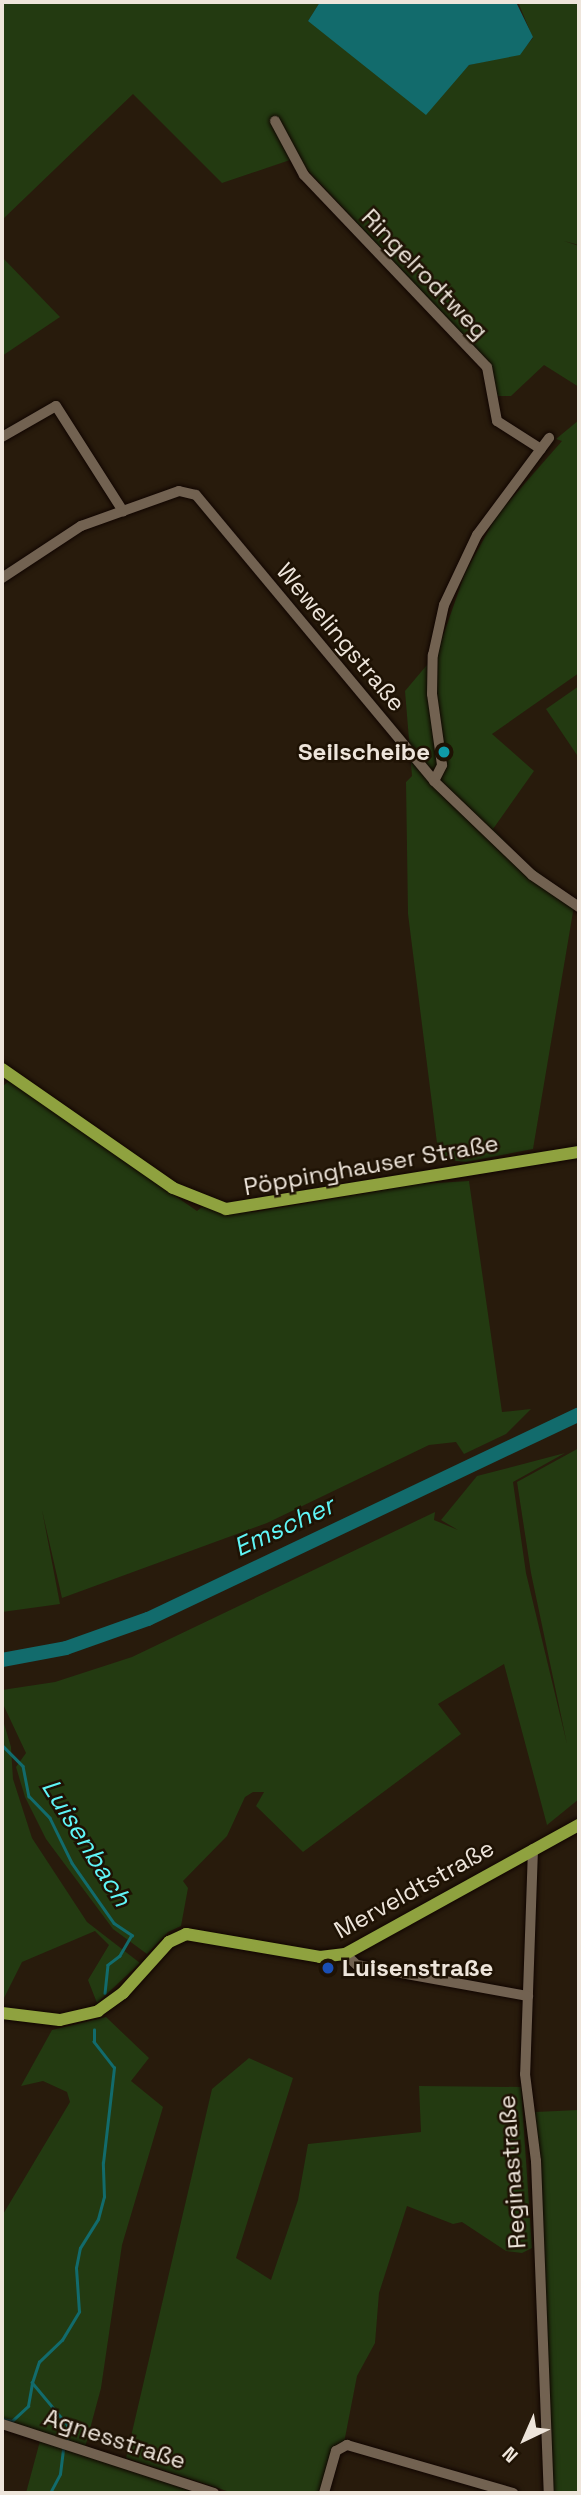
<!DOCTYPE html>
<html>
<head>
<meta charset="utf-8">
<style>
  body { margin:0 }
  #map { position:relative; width:581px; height:2495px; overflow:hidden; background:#281b0c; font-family:"Space Grotesk",sans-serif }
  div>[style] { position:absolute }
  .green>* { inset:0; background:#233a11 }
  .water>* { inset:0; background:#126b6c }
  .stream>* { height:2.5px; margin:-1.25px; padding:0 1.25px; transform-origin:1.25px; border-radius:1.25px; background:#126b6c }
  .river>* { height:14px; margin:-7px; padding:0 7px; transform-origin:7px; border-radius:7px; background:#126b6c }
  .roads { filter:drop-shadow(0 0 2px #100500) drop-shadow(0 0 2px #100500) }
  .minor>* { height:10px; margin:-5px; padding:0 5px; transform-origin:5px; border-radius:5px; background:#726251 }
  .major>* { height:12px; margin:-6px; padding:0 6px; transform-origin:6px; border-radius:6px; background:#8fa23f }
  .dots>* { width:19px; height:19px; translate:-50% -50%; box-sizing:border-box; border:4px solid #1e1204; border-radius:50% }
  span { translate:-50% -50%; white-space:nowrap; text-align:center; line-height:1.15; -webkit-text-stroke:5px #1e1204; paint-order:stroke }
  .street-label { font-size:24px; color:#eee5db }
  .poi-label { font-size:24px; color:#eee5db; font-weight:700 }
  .right { translate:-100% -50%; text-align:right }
  .left { translate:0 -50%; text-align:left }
  .water-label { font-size:26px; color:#5ff5f7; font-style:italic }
  .frame { position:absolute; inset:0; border:4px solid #eee5db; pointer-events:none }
  .north { position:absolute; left:490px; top:2404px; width:70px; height:70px; -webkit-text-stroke:5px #1e1204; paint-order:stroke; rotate:224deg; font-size:19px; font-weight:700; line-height:28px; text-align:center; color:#eee5db }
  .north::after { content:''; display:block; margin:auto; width:24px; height:32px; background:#eee5db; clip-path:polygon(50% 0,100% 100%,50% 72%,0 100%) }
</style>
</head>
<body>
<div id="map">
  <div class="green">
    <div style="clip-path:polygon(2px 2px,320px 2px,308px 21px,448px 87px,469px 65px,519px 54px,533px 38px,518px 2px,579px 2px,579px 245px,564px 241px,579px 246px,579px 387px,544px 365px,511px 396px,495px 396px,489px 363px,296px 158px,222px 183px,133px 94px,2px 220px)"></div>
    <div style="clip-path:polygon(2px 257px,60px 317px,2px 356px)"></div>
    <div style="clip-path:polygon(579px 420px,579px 673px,492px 734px,534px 771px,493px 829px,527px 864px,575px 900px,533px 1149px,466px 1162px,439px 1159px,408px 914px,406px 782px,412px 776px,405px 691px,437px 653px,465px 573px,497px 515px,562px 441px,556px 439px)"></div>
    <div style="clip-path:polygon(579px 686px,579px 758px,546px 709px)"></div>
    <div style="clip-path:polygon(9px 1081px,197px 1211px,202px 1207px,254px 1212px,419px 1184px,469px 1181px,502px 1412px,531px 1409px,506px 1434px,464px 1454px,456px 1442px,429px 1445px,267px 1523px,62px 1598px,42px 1510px,60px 1604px,2px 1612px,2px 1087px)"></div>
    <div style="clip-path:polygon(579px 1448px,579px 1799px,547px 1825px,504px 1664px,438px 1704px,461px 1734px,303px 1852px,256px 1806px,264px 1792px,253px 1792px,245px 1797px,227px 1836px,183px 1881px,188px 1888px,181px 1926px,168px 1932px,147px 1954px,113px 1929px,46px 1839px,25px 1797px,16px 1767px,26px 1753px,2px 1702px,2px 1690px,55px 1682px,132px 1657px,435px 1512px,434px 1520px,458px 1530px,441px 1520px,477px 1476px,565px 1453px,513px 1482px,526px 1573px,567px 1744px,531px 1573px,517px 1482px)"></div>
    <div style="clip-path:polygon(2px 1717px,11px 1747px,13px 1779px,32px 1838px,87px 1922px,140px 1963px,97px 2003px,88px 1980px,109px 1945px,95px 1931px,22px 1962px,2px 2002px)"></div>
    <div style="clip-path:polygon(106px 2017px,149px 2058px,131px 2081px,163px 2107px,122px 2245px,101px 2388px,83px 2455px,198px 2493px,26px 2493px,40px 2441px,2px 2428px,2px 2216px,70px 2102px,67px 2092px,43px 2081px,21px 2086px,52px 2030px)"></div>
    <div style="clip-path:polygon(249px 2058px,293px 2078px,236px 2258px,271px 2280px,298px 2200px,308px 2144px,421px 2132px,419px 2086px,521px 2087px,532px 2248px,522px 2253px,506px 2251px,462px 2222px,453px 2224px,407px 2206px,379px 2293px,375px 2343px,357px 2376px,343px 2448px,336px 2448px,327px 2493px,233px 2493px,126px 2458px,212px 2089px)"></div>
    <div style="clip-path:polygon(579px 2110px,579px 2493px,550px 2493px,535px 2112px)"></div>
  </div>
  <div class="water">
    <div style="clip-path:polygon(320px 2px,516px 2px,533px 37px,520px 55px,469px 65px,426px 115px,308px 21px)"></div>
  </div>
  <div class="stream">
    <div style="left:3px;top:1746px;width:28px;rotate:45deg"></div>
    <div style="left:23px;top:1766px;width:31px;rotate:79deg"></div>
    <div style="left:29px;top:1796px;width:30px;rotate:46deg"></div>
    <div style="left:50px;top:1818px;width:50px;rotate:63.9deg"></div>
    <div style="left:72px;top:1863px;width:73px;rotate:55deg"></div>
    <div style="left:114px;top:1923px;width:22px;rotate:34deg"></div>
    <div style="left:132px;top:1935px;width:24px;rotate:120deg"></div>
    <div style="left:120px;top:1956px;width:15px;rotate:143deg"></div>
    <div style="left:108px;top:1965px;width:28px;rotate:96deg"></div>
    <div style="left:2px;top:2419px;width:10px;rotate:11deg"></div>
    <div style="left:12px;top:2421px;width:22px;rotate:-43deg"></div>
    <div style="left:28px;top:2406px;width:23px;rotate:-80deg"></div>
    <div style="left:67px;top:2441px;width:16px;rotate:-90deg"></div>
    <div style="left:67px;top:2425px;width:55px;rotate:-129.8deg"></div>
    <div style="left:32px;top:2383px;width:22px;rotate:-72deg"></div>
    <div style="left:39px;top:2362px;width:32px;rotate:-44deg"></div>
    <div style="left:62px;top:2340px;width:33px;rotate:-59deg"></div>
    <div style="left:79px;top:2312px;width:44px;rotate:-93.9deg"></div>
    <div style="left:76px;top:2268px;width:20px;rotate:-79deg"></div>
    <div style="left:80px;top:2248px;width:34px;rotate:-58deg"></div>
    <div style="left:98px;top:2219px;width:23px;rotate:-75deg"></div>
    <div style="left:104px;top:2197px;width:34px;rotate:-92deg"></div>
    <div style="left:103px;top:2163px;width:96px;rotate:-83.4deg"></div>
    <div style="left:114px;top:2068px;width:33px;rotate:-128deg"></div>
    <div style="left:94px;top:2042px;width:12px;rotate:-90deg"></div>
    <div style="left:50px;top:2493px;width:21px;rotate:-62deg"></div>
    <div style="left:60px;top:2474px;width:25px;rotate:-83deg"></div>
  </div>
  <div class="river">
    <div style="left:2px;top:1660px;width:65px;rotate:-10.6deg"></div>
    <div style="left:66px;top:1648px;width:87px;rotate:-19.5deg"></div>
    <div style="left:148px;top:1619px;width:477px;rotate:-25.4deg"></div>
  </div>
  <div class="roads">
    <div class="minor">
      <div style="left:275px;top:121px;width:61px;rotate:61.8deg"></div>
      <div style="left:304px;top:175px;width:265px;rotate:46.4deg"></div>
      <div style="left:487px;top:367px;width:55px;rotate:79.5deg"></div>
      <div style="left:497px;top:421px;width:52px;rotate:32.5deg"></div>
      <div style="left:2px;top:437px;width:62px;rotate:-29.9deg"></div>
      <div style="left:56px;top:406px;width:125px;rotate:57.5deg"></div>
      <div style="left:2px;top:578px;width:95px;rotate:-33.4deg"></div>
      <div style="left:81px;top:526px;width:104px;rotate:-19.7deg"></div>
      <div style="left:179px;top:491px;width:17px;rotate:13deg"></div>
      <div style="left:196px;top:495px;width:372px;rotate:50.2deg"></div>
      <div style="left:434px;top:781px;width:136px;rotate:43.8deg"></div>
      <div style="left:532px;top:875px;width:57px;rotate:34.2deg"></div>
      <div style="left:434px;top:781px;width:18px;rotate:-63deg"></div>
      <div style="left:442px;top:765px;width:72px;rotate:-98deg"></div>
      <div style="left:432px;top:694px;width:39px;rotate:-89deg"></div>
      <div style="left:433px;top:655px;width:51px;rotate:-77.6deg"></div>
      <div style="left:444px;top:605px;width:77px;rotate:-64.8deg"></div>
      <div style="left:477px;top:535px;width:121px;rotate:-53.4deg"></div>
      <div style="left:533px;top:1849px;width:225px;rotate:92deg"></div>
      <div style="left:525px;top:2074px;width:88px;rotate:82.8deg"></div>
      <div style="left:536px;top:2161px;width:332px;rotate:87.8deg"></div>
      <div style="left:345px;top:1954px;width:16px;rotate:43deg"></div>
      <div style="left:357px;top:1965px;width:174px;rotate:10.3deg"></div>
      <div style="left:2px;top:2424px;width:223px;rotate:18deg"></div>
      <div style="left:324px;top:2493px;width:44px;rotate:-74.1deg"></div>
      <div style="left:336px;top:2451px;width:13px;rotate:-29deg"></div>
      <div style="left:347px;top:2445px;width:173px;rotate:16.1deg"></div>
    </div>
    <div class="major">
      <div style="left:2px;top:1069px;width:208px;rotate:34.8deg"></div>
      <div style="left:173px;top:1188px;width:57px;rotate:21.6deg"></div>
      <div style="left:226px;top:1209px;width:358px;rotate:-9.2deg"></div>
      <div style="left:2px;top:2013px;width:58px;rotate:6.9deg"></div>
      <div style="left:60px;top:2020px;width:39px;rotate:-13deg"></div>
      <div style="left:98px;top:2011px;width:31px;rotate:-36deg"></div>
      <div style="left:123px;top:1993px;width:69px;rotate:-48deg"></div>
      <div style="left:169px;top:1942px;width:19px;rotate:-25deg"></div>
      <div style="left:186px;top:1934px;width:136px;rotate:9.7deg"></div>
      <div style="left:320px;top:1957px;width:25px;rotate:-7deg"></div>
      <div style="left:345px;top:1954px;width:267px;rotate:-28.9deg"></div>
    </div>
  </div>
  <div class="dots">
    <div style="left:444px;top:752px;background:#0f9aa8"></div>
    <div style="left:328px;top:1968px;background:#1a4fb4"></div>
  </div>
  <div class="street-label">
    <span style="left:425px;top:274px;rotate:46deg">Ringelrodtweg</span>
    <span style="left:341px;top:637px;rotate:50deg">Wewelingstraße</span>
    <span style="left:371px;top:1165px;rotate:-10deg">Pöppinghauser Straße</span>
    <span style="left:414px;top:1889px;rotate:-29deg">Merveldtstraße</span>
    <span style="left:512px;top:2172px;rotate:-94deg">Reginastraße</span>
    <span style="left:115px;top:2439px;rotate:18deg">Agnesstraße</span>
  </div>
  <div class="poi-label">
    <span class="right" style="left:430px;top:752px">Seilscheibe</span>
    <span class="left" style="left:342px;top:1968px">Luisenstraße</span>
  </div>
  <div class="water-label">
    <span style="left:284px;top:1527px;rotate:-25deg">Emscher</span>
    <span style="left:86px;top:1843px;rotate:58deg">Luisenbach</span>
  </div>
  <div class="frame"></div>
  <div class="north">N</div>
</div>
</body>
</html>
